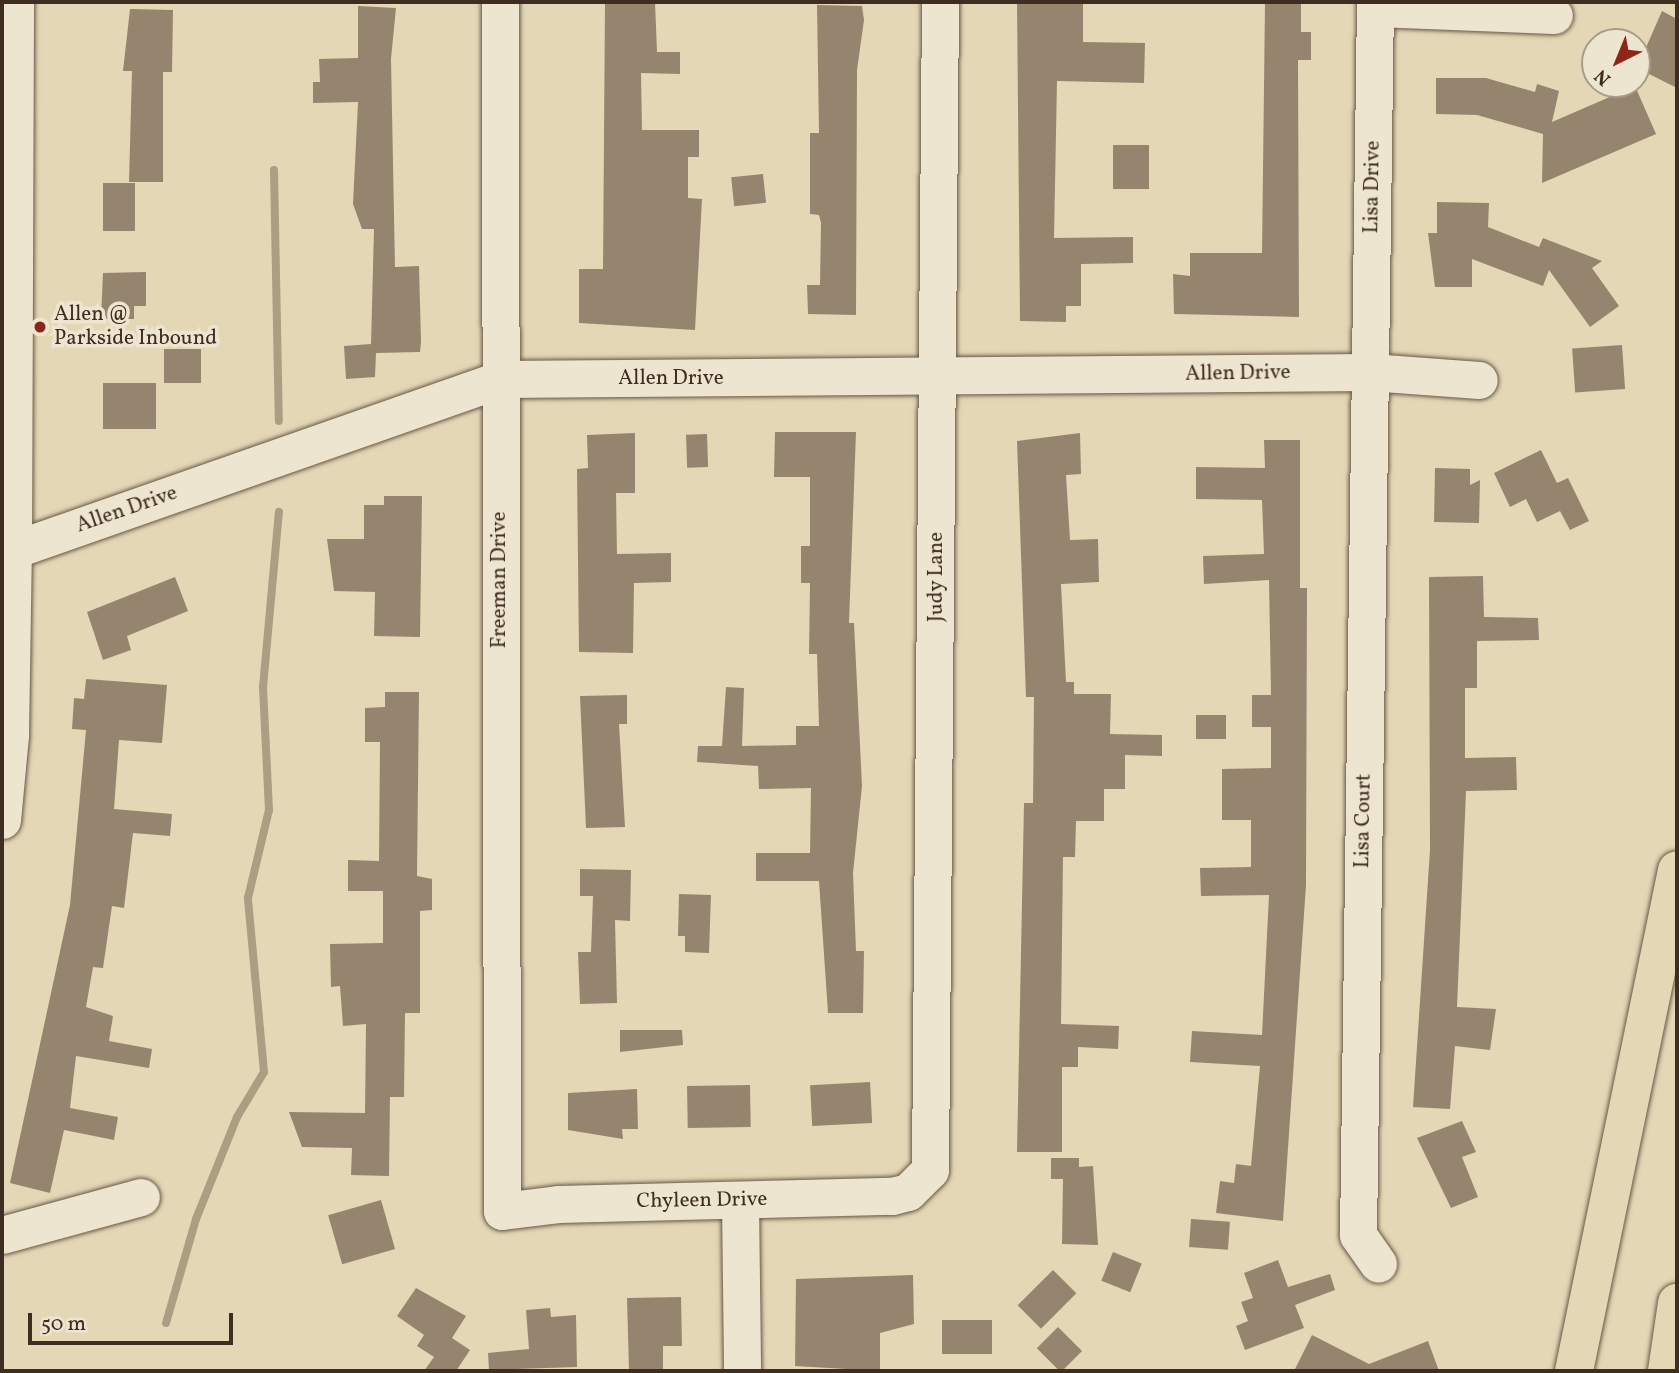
<!DOCTYPE html>
<html>
<head>
<meta charset="utf-8">
<style>
  body { margin:0 }
  #map { position:relative; width:1679px; height:1373px; overflow:hidden; background:#e4d7b6; font-family:Vollkorn,serif }
  div>[style] { position:absolute }
  .stream>* { height:8px; margin:-4px; padding:0 4px; transform-origin:4px; border-radius:4px; background:#ac9d83 }
  .building>* { inset:0; background:#95856e; transform-origin:0 0 }
  .roads { filter:drop-shadow(0 0 2px #695846) drop-shadow(0 0 2px #695846) }
  .minor>* { height:37px; margin:-18.5px; padding:0 18.5px; transform-origin:18.5px; border-radius:18.5px; background:#ede5d0 }
  .highway>* { height:38px; margin:-19px; padding:0 19px; transform-origin:19px; border-radius:19px; background:#e4d7b6 }
  .dots>* { width:19px; height:19px; translate:-50% -50%; box-sizing:border-box; border:4px solid #ede5d0; border-radius:50% }
  span { translate:-50% -50%; white-space:nowrap; text-align:center; line-height:1.15; -webkit-text-stroke:7px #ede5d0; paint-order:stroke }
  .street-label { font-size:21px; color:#402d21 }
  .poi-label { font-size:21px; color:#402d21 }
  .left { translate:0 -50%; text-align:left }
  .frame { position:absolute; inset:0; border:4px solid #402d21; pointer-events:none }
  .north { position:absolute; left:1581px; top:28px; width:70px; height:70px; box-sizing:border-box; background:#ede5d0; border:2px solid #a89b8a; border-radius:50%; rotate:223deg; font-size:19px; font-weight:700; line-height:28px; text-align:center; color:#402d21 }
  .north::after { content:''; display:block; margin:auto; width:24px; height:32px; background:#8f2418; clip-path:polygon(50% 0,100% 100%,50% 72%,0 100%) }
  .scale { position:absolute; left:28px; top:1313px; width:205px; height:32px; box-sizing:border-box; border:4px solid #402d21; border-top:0; padding-left:9px; font-size:21px; line-height:24px; white-space:nowrap; color:#402d21; -webkit-text-stroke:5px #ede5d0; paint-order:stroke }
</style>
</head>
<body>
<div id="map">
  <div class="stream">
    <div style="left:274px;top:170px;width:251px;rotate:88.9deg"></div>
    <div style="left:166px;top:1323px;width:108px;rotate:-73.9deg"></div>
    <div style="left:196px;top:1219px;width:110px;rotate:-68.1deg"></div>
    <div style="left:237px;top:1117px;width:52px;rotate:-59deg"></div>
    <div style="left:264px;top:1072px;width:175px;rotate:-95.3deg"></div>
    <div style="left:248px;top:898px;width:90px;rotate:-76.6deg"></div>
    <div style="left:269px;top:810px;width:123px;rotate:-92.8deg"></div>
    <div style="left:263px;top:687px;width:176px;rotate:-84.8deg"></div>
  </div>
  <div class="building">
    <div style="clip-path:polygon(655px 2px,657px 52px,680px 52px,680px 74px,641px 73px,642px 130px,699px 130px,699px 157px,688px 157px,688px 198px,702px 199px,695px 330px,579px 323px,579px 269px,603px 269px,605px 3px)"></div>
    <div style="clip-path:polygon(1017px 2px,1083px 3px,1083px 42px,1145px 43px,1144px 83px,1057px 81px,1054px 238px,1133px 237px,1133px 263px,1081px 264px,1081px 306px,1066px 306px,1066px 322px,1020px 321px)"></div>
    <div style="clip-path:polygon(1265px 2px,1301px 2px,1301px 32px,1311px 32px,1311px 60px,1298px 60px,1299px 317px,1174px 314px,1173px 274px,1190px 276px,1190px 253px,1262px 253px)"></div>
    <div style="clip-path:polygon(817px 5px,862px 6px,864px 20px,857px 70px,856px 315px,808px 314px,807px 285px,820px 285px,821px 223px,819px 215px,810px 214px,810px 133px,819px 133px)"></div>
    <div style="clip-path:polygon(358px 6px,396px 8px,391px 59px,395px 267px,419px 266px,421px 342px,420px 352px,376px 353px,375px 377px,346px 379px,344px 346px,371px 344px,374px 229px,362px 229px,353px 204px,358px 102px,313px 103px,313px 82px,320px 82px,319px 59px,358px 58px)"></div>
    <div style="clip-path:polygon(130px 9px,173px 10px,172px 72px,163px 72px,163px 182px,129px 182px,132px 71px,123px 71px)"></div>
    <div style="clip-path:polygon(1662px 11px,1677px 19px,1677px 88px,1637px 68px)"></div>
    <div style="clip-path:polygon(1436px 78px,1486px 78px,1535px 92px,1537px 84px,1559px 91px,1552px 122px,1635px 86px,1656px 134px,1542px 183px,1543px 134px,1477px 115px,1436px 114px)"></div>
    <div style="left:1113px;top:145px;width:36px;height:44px"></div>
    <div style="left:763px;top:174px;width:29px;height:32px;rotate:84deg"></div>
    <div style="left:103px;top:183px;width:32px;height:48px"></div>
    <div style="clip-path:polygon(1437px 202px,1489px 203px,1488px 227px,1539px 247px,1543px 238px,1602px 261px,1592px 268px,1619px 306px,1590px 327px,1549px 270px,1543px 286px,1472px 259px,1472px 287px,1435px 287px,1428px 233px,1437px 233px)"></div>
    <div style="clip-path:polygon(146px 272px,146px 306px,134px 306px,134px 319px,101px 319px,103px 273px)"></div>
    <div style="left:1622px;top:345px;width:44px;height:50px;rotate:86deg"></div>
    <div style="left:164px;top:349px;width:37px;height:34px"></div>
    <div style="left:103px;top:383px;width:53px;height:46px"></div>
    <div style="clip-path:polygon(775px 432px,856px 432px,849px 623px,854px 623px,862px 786px,853px 873px,856px 951px,864px 951px,863px 1013px,828px 1013px,819px 881px,756px 881px,756px 853px,810px 853px,811px 788px,759px 789px,758px 766px,697px 762px,698px 746px,722px 746px,726px 687px,744px 688px,742px 746px,796px 745px,796px 726px,819px 726px,817px 654px,809px 654px,810px 583px,801px 583px,801px 546px,810px 546px,810px 477px,774px 477px)"></div>
    <div style="clip-path:polygon(635px 433px,635px 493px,616px 493px,617px 554px,671px 553px,671px 582px,634px 583px,633px 653px,579px 652px,577px 469px,588px 468px,587px 435px)"></div>
    <div style="clip-path:polygon(1080px 433px,1081px 474px,1066px 475px,1070px 540px,1098px 539px,1099px 582px,1061px 584px,1066px 682px,1074px 682px,1074px 694px,1111px 694px,1110px 734px,1162px 735px,1162px 756px,1125px 755px,1125px 789px,1104px 789px,1104px 821px,1076px 821px,1075px 857px,1063px 857px,1061px 1024px,1119px 1026px,1118px 1049px,1078px 1047px,1078px 1067px,1062px 1067px,1062px 1152px,1017px 1152px,1024px 803px,1033px 803px,1034px 697px,1026px 697px,1017px 441px)"></div>
    <div style="left:707px;top:434px;width:33px;height:21px;rotate:88deg"></div>
    <div style="clip-path:polygon(1264px 440px,1300px 440px,1300px 588px,1307px 588px,1306px 885px,1283px 1221px,1216px 1213px,1220px 1181px,1234px 1183px,1236px 1164px,1251px 1166px,1260px 1066px,1190px 1062px,1192px 1031px,1262px 1035px,1269px 895px,1201px 896px,1200px 868px,1251px 867px,1251px 820px,1222px 820px,1222px 769px,1271px 768px,1271px 727px,1252px 727px,1252px 695px,1271px 695px,1269px 580px,1204px 584px,1203px 556px,1264px 554px,1262px 500px,1196px 499px,1196px 467px,1265px 468px)"></div>
    <div style="clip-path:polygon(1541px 450px,1557px 483px,1568px 478px,1589px 521px,1570px 530px,1560px 511px,1537px 522px,1526px 499px,1510px 507px,1494px 473px)"></div>
    <div style="clip-path:polygon(1435px 468px,1470px 469px,1470px 485px,1480px 480px,1479px 523px,1434px 522px)"></div>
    <div style="clip-path:polygon(384px 496px,422px 496px,420px 637px,374px 636px,375px 592px,334px 591px,327px 539px,364px 539px,364px 505px,384px 505px)"></div>
    <div style="clip-path:polygon(1483px 576px,1484px 617px,1538px 618px,1539px 640px,1477px 641px,1477px 688px,1465px 688px,1465px 758px,1516px 757px,1517px 790px,1466px 791px,1457px 1007px,1496px 1009px,1490px 1050px,1455px 1046px,1450px 1109px,1413px 1107px,1430px 850px,1429px 577px)"></div>
    <div style="clip-path:polygon(175px 577px,188px 611px,127px 636px,131px 650px,103px 660px,87px 612px)"></div>
    <div style="clip-path:polygon(86px 679px,167px 685px,162px 743px,119px 740px,114px 809px,172px 814px,170px 836px,133px 833px,124px 908px,112px 906px,103px 968px,93px 967px,86px 1007px,113px 1016px,109px 1041px,152px 1049px,149px 1068px,76px 1056px,70px 1108px,118px 1117px,114px 1140px,64px 1130px,50px 1193px,10px 1183px,70px 905px,86px 730px,72px 729px,74px 698px,84px 699px)"></div>
    <div style="clip-path:polygon(385px 692px,419px 692px,417px 876px,432px 879px,432px 910px,420px 911px,420px 1013px,405px 1013px,404px 1097px,390px 1097px,389px 1176px,351px 1175px,352px 1148px,302px 1147px,289px 1112px,365px 1113px,366px 1024px,343px 1026px,340px 986px,331px 987px,330px 944px,383px 943px,383px 891px,348px 891px,348px 860px,379px 861px,380px 742px,365px 742px,365px 708px,385px 707px)"></div>
    <div style="clip-path:polygon(627px 695px,627px 724px,619px 724px,625px 827px,586px 828px,580px 696px)"></div>
    <div style="left:1196px;top:715px;width:30px;height:24px"></div>
    <div style="clip-path:polygon(580px 869px,631px 870px,630px 921px,615px 920px,617px 1003px,580px 1004px,578px 952px,591px 952px,593px 896px,580px 896px)"></div>
    <div style="clip-path:polygon(679px 894px,711px 895px,709px 953px,685px 952px,685px 936px,678px 936px)"></div>
    <div style="clip-path:polygon(620px 1030px,682px 1030px,683px 1045px,620px 1052px)"></div>
    <div style="left:870px;top:1082px;width:41px;height:60px;rotate:87deg"></div>
    <div style="left:750px;top:1085px;width:42px;height:63px;rotate:89deg"></div>
    <div style="clip-path:polygon(637px 1089px,638px 1129px,622px 1129px,623px 1139px,568px 1130px,568px 1093px)"></div>
    <div style="clip-path:polygon(1462px 1121px,1476px 1152px,1462px 1157px,1478px 1197px,1451px 1208px,1417px 1138px)"></div>
    <div style="clip-path:polygon(1051px 1158px,1079px 1158px,1079px 1167px,1093px 1166px,1098px 1245px,1062px 1244px,1063px 1179px,1051px 1179px)"></div>
    <div style="left:381px;top:1200px;width:51px;height:55px;rotate:74deg"></div>
    <div style="left:1191px;top:1219px;width:39px;height:28px;rotate:4deg"></div>
    <div style="left:1113px;top:1252px;width:31px;height:31px;rotate:22deg"></div>
    <div style="clip-path:polygon(1278px 1260px,1288px 1287px,1330px 1274px,1335px 1290px,1295px 1305px,1304px 1328px,1245px 1350px,1236px 1326px,1248px 1321px,1241px 1302px,1253px 1298px,1244px 1273px)"></div>
    <div style="left:1053px;top:1270px;width:33px;height:50px;rotate:45deg"></div>
    <div style="clip-path:polygon(913px 1275px,914px 1324px,880px 1333px,880px 1371px,795px 1366px,796px 1279px)"></div>
    <div style="clip-path:polygon(416px 1288px,466px 1316px,452px 1338px,470px 1350px,456px 1371px,424px 1371px,434px 1357px,417px 1346px,424px 1335px,397px 1316px)"></div>
    <div style="clip-path:polygon(681px 1297px,682px 1346px,663px 1346px,663px 1371px,629px 1371px,627px 1298px)"></div>
    <div style="clip-path:polygon(550px 1308px,551px 1317px,576px 1315px,577px 1367px,489px 1370px,488px 1353px,529px 1349px,526px 1310px)"></div>
    <div style="left:942px;top:1320px;width:50px;height:34px"></div>
    <div style="left:1058px;top:1327px;width:34px;height:30px;rotate:45deg"></div>
    <div style="clip-path:polygon(1312px 1335px,1369px 1364px,1428px 1341px,1439px 1371px,1294px 1371px)"></div>
  </div>
  <div class="roads">
    <div class="minor">
      <div style="left:500px;top:2px;width:1209px;rotate:89.91deg"></div>
      <div style="left:502px;top:1211px;width:56px;rotate:-7.1deg"></div>
      <div style="left:558px;top:1204px;width:334px;rotate:-1.4deg"></div>
      <div style="left:892px;top:1196px;width:16px;rotate:-14deg"></div>
      <div style="left:908px;top:1192px;width:31px;rotate:-45deg"></div>
      <div style="left:930px;top:1170px;width:1168px;rotate:-89.51deg"></div>
      <div style="left:1375px;top:2px;width:1233px;rotate:90.79deg"></div>
      <div style="left:1358px;top:1235px;width:35px;rotate:55deg"></div>
      <div style="left:1376px;top:8px;width:178px;rotate:2.3deg"></div>
      <div style="left:2px;top:548px;width:11px;rotate:10deg"></div>
      <div style="left:13px;top:550px;width:517px;rotate:-19.31deg"></div>
      <div style="left:501px;top:379px;width:869px;rotate:-0.46deg"></div>
      <div style="left:1370px;top:372px;width:109px;rotate:4.2deg"></div>
      <div style="left:2px;top:820px;width:85px;rotate:-84.6deg"></div>
      <div style="left:10px;top:735px;width:185px;rotate:-89.1deg"></div>
      <div style="left:13px;top:550px;width:548px;rotate:-89.79deg"></div>
      <div style="left:740px;top:1201px;width:170px;rotate:89.3deg"></div>
      <div style="left:2px;top:1235px;width:144px;rotate:-15.3deg"></div>
    </div>
    <div class="highway">
      <div style="left:1574px;top:1371px;width:511px;rotate:-78.38deg"></div>
      <div style="left:1667px;top:1371px;width:69px;rotate:-81.6deg"></div>
    </div>
  </div>
  <div class="dots">
    <div style="left:40px;top:327px;background:#8f2418"></div>
  </div>
  <div class="street-label">
    <span style="left:1373px;top:187px;rotate:-89deg">Lisa Drive</span>
    <span style="left:1238px;top:374px;rotate:-1deg">Allen Drive</span>
    <span style="left:671px;top:379px">Allen Drive</span>
    <span style="left:127px;top:510px;rotate:-19deg">Allen Drive</span>
    <span style="left:937px;top:577px;rotate:-90deg">Judy Lane</span>
    <span style="left:500px;top:580px;rotate:-90deg">Freeman Drive</span>
    <span style="left:1364px;top:821px;rotate:-89deg">Lisa Court</span>
    <span style="left:702px;top:1201px;rotate:-1deg">Chyleen Drive</span>
  </div>
  <div class="poi-label">
    <span class="left" style="left:54px;top:327px">Allen @<br>Parkside Inbound</span>
  </div>
  <div class="frame"></div>
  <div class="north">N</div>
  <div class="scale">50 m</div>
</div>
</body>
</html>
